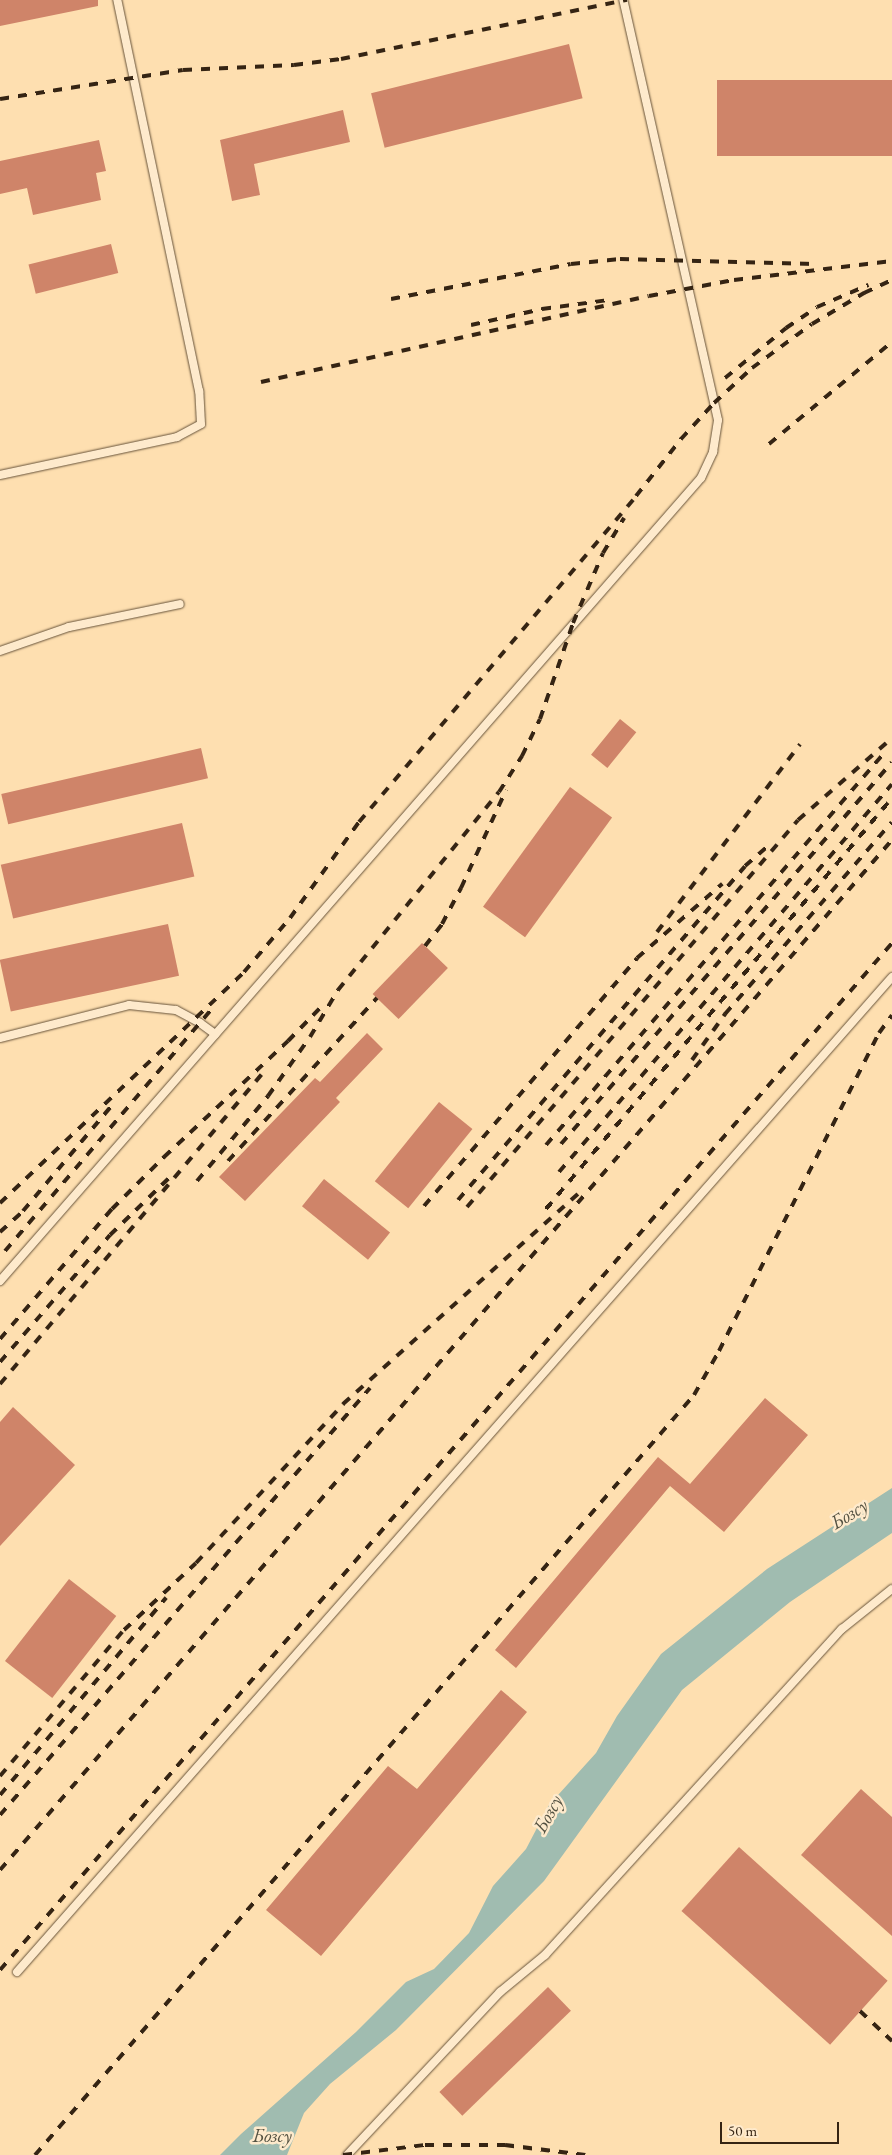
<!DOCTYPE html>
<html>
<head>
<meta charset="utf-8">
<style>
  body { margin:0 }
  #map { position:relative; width:892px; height:2155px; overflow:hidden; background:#fedfb0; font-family:"EB Garamond",serif }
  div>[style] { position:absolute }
  .water>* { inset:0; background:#a0bcb0 }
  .building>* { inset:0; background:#cf8469; transform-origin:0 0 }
  .roads { filter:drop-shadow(0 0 1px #67533a) drop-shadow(0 0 1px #67533a) }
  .service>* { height:8px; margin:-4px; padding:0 4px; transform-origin:4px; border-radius:4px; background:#feeacc }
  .rail>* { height:4px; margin-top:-2px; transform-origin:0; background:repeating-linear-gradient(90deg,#352413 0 9px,transparent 0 18px) }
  span { translate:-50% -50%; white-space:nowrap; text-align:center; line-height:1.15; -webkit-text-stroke:5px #feeacc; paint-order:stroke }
  .water-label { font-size:20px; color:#555242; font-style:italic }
  .scale { position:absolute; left:720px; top:2122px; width:119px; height:22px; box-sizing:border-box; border:2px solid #352413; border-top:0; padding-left:6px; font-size:15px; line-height:18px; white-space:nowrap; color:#352413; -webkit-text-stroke:4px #feeacc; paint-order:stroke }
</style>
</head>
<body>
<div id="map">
  <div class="water">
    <div style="clip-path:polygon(892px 1488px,892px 1533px,790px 1602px,682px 1690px,544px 1881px,396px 2030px,330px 2084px,304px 2113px,287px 2155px,220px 2155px,241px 2134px,356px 2032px,406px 1982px,434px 1969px,469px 1933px,493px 1886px,526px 1849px,549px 1805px,596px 1753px,617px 1716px,661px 1654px,767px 1569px)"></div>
  </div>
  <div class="building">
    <div style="clip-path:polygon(0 0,98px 0,98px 6px,0 26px)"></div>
    <div style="left:569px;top:44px;width:56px;height:204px;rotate:76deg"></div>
    <div style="left:892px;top:80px;width:76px;height:175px;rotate:90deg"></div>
    <div style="clip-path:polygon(343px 110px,350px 142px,254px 164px,260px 195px,232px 201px,220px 140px)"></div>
    <div style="clip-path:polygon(99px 140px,106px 171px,96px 173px,101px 200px,33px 215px,27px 188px,0 194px,0 161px)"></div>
    <div style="left:111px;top:244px;width:30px;height:85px;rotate:76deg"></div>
    <div style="left:620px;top:719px;width:21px;height:46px;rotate:39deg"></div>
    <div style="left:201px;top:748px;width:31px;height:205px;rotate:77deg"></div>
    <div style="left:570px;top:787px;width:52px;height:148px;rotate:36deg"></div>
    <div style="left:182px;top:823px;width:55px;height:186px;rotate:77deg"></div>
    <div style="left:168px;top:924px;width:53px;height:172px;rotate:78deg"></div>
    <div style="left:422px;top:943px;width:36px;height:71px;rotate:44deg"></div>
    <div style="clip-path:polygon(367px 1033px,383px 1049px,336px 1098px,340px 1102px,245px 1201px,219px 1177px,315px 1078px,320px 1082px)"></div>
    <div style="left:439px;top:1102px;width:43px;height:102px;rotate:39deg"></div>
    <div style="left:324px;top:1179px;width:85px;height:35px;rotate:39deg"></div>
    <div style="clip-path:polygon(765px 1398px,808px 1435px,724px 1532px,670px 1486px,516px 1668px,495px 1650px,658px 1457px,690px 1484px)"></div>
    <div style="clip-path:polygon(13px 1407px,75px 1465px,0 1546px,0 1422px)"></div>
    <div style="left:69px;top:1579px;width:60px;height:104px;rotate:38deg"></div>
    <div style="clip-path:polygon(501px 1690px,527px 1712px,321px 1956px,266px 1910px,388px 1766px,417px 1789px)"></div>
    <div style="clip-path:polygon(861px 1789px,892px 1817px,892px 1936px,801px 1855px)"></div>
    <div style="left:739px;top:1847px;width:200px;height:86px;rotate:42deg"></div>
    <div style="left:548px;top:1987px;width:33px;height:151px;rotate:46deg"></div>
  </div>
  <div class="roads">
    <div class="service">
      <div style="left:0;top:475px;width:181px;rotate:-12.1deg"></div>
      <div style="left:177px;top:437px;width:27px;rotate:-28deg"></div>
      <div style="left:201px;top:424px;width:33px;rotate:-93deg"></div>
      <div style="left:199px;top:391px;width:400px;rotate:-101.8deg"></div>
      <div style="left:0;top:651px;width:73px;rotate:-19.2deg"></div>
      <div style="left:69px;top:627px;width:113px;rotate:-11.7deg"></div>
      <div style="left:0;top:1038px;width:133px;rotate:-14.3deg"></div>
      <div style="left:129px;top:1005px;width:47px;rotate:6.1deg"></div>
      <div style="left:176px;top:1010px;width:27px;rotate:28deg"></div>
      <div style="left:200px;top:1023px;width:19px;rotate:36deg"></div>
      <div style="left:0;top:1281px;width:1066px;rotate:-48.88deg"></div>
      <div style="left:701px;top:478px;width:29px;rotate:-65deg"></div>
      <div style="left:713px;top:452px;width:32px;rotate:-81deg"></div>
      <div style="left:718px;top:420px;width:431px;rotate:-102.7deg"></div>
      <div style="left:17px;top:1972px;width:1325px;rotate:-48.67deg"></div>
      <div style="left:347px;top:2155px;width:224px;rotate:-46.8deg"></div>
      <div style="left:500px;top:1992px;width:58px;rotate:-39.4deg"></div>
      <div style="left:545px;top:1955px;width:441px;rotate:-47.7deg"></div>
      <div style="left:842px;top:1629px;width:64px;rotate:-38.7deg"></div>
    </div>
  </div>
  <div class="rail">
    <div style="left:0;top:99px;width:185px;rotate:-9deg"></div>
    <div style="left:183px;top:70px;width:111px;rotate:-2.6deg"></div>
    <div style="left:294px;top:65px;width:47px;rotate:-7.3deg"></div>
    <div style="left:341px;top:59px;width:292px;rotate:-11.7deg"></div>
    <div style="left:391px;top:299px;width:183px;rotate:-11deg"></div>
    <div style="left:571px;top:264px;width:49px;rotate:-5.8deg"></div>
    <div style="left:620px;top:259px;width:195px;rotate:1.5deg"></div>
    <div style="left:471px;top:325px;width:73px;rotate:-12.7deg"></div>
    <div style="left:542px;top:309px;width:68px;rotate:-7.7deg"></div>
    <div style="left:725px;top:378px;width:79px;rotate:-39.3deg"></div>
    <div style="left:786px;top:328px;width:37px;rotate:-34deg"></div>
    <div style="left:817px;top:307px;width:56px;rotate:-23.3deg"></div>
    <div style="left:261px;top:382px;width:397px;rotate:-12.5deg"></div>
    <div style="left:649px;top:296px;width:86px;rotate:-10.7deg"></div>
    <div style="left:734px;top:280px;width:159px;rotate:-6.9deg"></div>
    <div style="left:769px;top:444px;width:160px;rotate:-39.7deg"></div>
    <div style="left:657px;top:932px;width:236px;rotate:-52.7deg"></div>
    <div style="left:425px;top:946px;width:28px;rotate:-52deg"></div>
    <div style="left:442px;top:924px;width:41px;rotate:-62.2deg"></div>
    <div style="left:461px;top:888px;width:108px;rotate:-65.3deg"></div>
    <div style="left:692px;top:1060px;width:57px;rotate:-54.3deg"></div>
    <div style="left:725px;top:1014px;width:254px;rotate:-49deg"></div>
    <div style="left:561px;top:1144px;width:505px;rotate:-49.09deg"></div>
    <div style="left:546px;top:1145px;width:519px;rotate:-49.22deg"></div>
    <div style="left:228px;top:1161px;width:221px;rotate:-47.6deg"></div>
    <div style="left:559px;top:1172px;width:511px;rotate:-49.36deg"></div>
    <div style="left:197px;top:1181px;width:111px;rotate:-50.1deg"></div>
    <div style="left:268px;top:1096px;width:72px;rotate:-54.6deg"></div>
    <div style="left:310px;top:1037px;width:55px;rotate:-59.2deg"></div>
    <div style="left:338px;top:990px;width:255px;rotate:-50.9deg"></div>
    <div style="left:499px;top:792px;width:43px;rotate:-57.4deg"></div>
    <div style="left:522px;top:756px;width:41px;rotate:-64.1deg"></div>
    <div style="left:540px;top:719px;width:102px;rotate:-71deg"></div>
    <div style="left:573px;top:623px;width:76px;rotate:-66.8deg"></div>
    <div style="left:603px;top:553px;width:41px;rotate:-59deg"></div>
    <div style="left:458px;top:1200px;width:440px;rotate:-49.3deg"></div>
    <div style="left:745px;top:866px;width:35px;rotate:-41deg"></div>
    <div style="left:0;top:1203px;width:336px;rotate:-43.4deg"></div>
    <div style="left:244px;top:972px;width:71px;rotate:-49.6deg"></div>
    <div style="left:290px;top:918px;width:118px;rotate:-54.3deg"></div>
    <div style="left:359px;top:822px;width:428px;rotate:-49.6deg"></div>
    <div style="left:636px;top:496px;width:73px;rotate:-51.7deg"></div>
    <div style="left:681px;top:439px;width:49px;rotate:-47.5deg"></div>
    <div style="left:714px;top:403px;width:52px;rotate:-42.6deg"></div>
    <div style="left:752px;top:368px;width:74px;rotate:-36.3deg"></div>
    <div style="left:812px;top:324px;width:61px;rotate:-30.8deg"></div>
    <div style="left:864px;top:293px;width:31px;rotate:-25deg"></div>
    <div style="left:424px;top:1206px;width:327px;rotate:-49.3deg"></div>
    <div style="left:637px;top:958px;width:113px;rotate:-41deg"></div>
    <div style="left:467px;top:1207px;width:509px;rotate:-49.46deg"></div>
    <div style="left:798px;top:820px;width:125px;rotate:-41.1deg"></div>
    <div style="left:546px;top:1209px;width:537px;rotate:-49.91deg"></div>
    <div style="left:0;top:1232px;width:31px;rotate:-42deg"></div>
    <div style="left:23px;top:1211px;width:141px;rotate:-49.9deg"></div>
    <div style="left:5px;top:1251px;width:317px;rotate:-49.5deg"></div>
    <div style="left:0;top:1339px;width:172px;rotate:-49.3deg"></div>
    <div style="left:112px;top:1209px;width:74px;rotate:-45deg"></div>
    <div style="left:164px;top:1157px;width:170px;rotate:-43.1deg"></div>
    <div style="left:288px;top:1041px;width:52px;rotate:-45.8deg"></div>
    <div style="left:0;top:1362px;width:168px;rotate:-49.1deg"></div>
    <div style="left:110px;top:1235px;width:82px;rotate:-44deg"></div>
    <div style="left:0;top:1384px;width:407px;rotate:-49.8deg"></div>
    <div style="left:0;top:1776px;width:192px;rotate:-49.7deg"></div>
    <div style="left:124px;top:1630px;width:98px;rotate:-42.9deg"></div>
    <div style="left:196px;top:1563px;width:217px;rotate:-47.2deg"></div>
    <div style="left:343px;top:1404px;width:318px;rotate:-41.8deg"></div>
    <div style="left:0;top:1795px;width:258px;rotate:-49.9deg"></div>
    <div style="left:0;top:1815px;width:565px;rotate:-49.09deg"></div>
    <div style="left:0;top:1870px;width:1363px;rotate:-49.11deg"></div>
    <div style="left:0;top:1970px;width:1360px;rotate:-49.02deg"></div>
    <div style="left:860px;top:2011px;width:44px;rotate:43.2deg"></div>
    <div style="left:35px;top:2155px;width:1006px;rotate:-49.07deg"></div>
    <div style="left:694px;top:1395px;width:51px;rotate:-60.4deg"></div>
    <div style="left:719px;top:1351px;width:356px;rotate:-63.3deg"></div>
    <div style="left:879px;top:1033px;width:22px;rotate:-54deg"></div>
    <div style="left:343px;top:2155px;width:83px;rotate:-7deg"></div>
    <div style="left:425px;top:2145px;width:80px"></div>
    <div style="left:505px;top:2145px;width:81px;rotate:7.1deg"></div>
  </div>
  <div class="water-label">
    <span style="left:849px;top:1514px;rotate:-32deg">Бозсу</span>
    <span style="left:548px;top:1814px;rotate:-61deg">Бозсу</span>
    <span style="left:272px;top:2135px">Бозсу</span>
  </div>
  <div class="scale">50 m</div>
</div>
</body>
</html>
